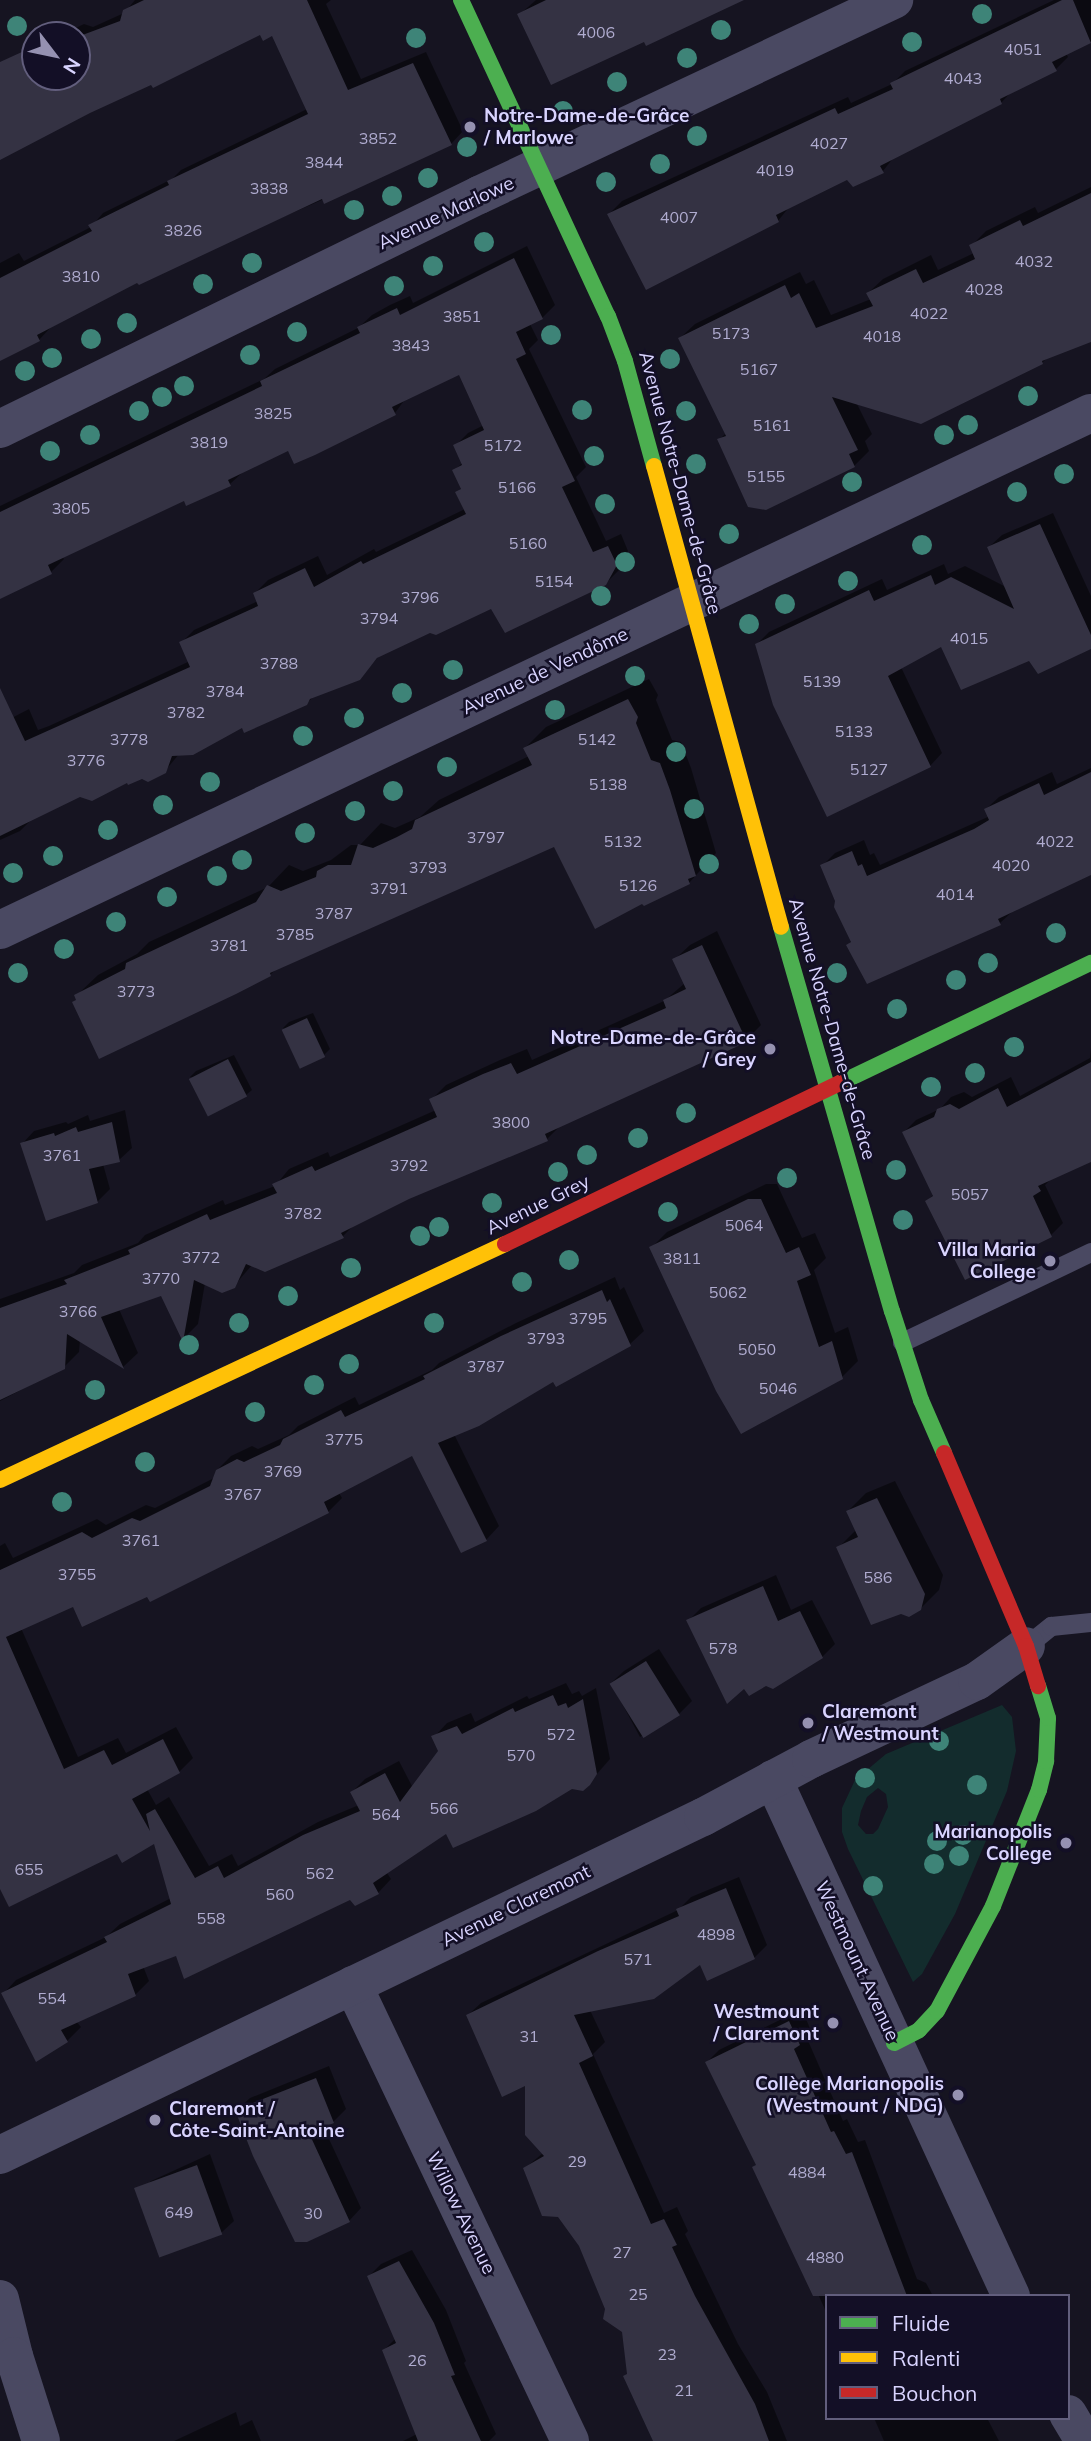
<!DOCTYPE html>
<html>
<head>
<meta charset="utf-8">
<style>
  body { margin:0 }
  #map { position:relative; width:1091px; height:2441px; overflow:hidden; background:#161421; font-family:Mulish,sans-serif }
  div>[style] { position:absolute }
  .green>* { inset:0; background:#132c2d }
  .shadow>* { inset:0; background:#0007 }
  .building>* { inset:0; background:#343243; transform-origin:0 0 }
  .lane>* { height:19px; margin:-9.5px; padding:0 9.5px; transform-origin:9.5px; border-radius:9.5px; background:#4a4962 }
  .street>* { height:38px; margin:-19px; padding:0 19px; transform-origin:19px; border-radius:19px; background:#4a4962 }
  .fast>* { height:16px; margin:-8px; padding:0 8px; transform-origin:8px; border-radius:8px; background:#4caf50 }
  .slow>* { height:16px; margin:-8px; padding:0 8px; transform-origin:8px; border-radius:8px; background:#ffc107 }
  .jam>* { height:16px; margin:-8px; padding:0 8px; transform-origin:8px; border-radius:8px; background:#c62828 }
  .trees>* { width:20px; height:20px; margin:-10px; border-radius:50%; background:#3e8478 }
  .dots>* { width:19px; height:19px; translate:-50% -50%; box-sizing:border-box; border:4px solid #130f26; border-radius:50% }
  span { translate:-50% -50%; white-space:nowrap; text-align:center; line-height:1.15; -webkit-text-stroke:5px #130f26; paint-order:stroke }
  .number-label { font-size:16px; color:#b0acd0 }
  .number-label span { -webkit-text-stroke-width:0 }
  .poi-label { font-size:19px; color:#d9d4ff; font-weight:700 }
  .left { translate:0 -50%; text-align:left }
  .right { translate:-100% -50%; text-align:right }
  .street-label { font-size:19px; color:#d9d4ff }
  .legend { position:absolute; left:825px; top:2294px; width:245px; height:126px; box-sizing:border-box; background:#130f26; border:2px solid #625e7d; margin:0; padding:9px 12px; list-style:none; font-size:21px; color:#d9d4ff }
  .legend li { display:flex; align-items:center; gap:14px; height:35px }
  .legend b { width:35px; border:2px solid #625e7d }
  .north { position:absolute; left:21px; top:21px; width:70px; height:70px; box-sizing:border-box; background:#130f26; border:2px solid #625e7d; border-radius:50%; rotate:122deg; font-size:19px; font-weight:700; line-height:28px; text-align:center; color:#d9d4ff }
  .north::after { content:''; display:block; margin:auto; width:24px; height:32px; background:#9591b1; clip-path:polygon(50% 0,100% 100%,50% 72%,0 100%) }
</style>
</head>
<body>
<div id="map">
  <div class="green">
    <div style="clip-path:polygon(evenodd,1002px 1705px,1012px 1717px,1016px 1751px,1007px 1791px,955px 1914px,922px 1974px,913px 1982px,848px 1849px,842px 1832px,842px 1808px,855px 1780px,886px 1754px,1002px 1705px,878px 1788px,886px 1794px,888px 1807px,878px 1829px,873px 1834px,866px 1834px,858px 1825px,861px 1811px,867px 1797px,878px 1788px)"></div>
  </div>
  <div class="shadow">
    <div style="clip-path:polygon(135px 0,331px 0,326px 4px,361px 79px,426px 52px,463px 131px,451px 144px,138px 280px,51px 327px,39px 340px,0 356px,0 263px,19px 253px,24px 261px,91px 227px,103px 213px,172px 179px,181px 170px,307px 109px,273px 34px,261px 32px,90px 111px,0 158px,0 66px,35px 48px,35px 77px,77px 77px,77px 35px,61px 35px,84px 24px,93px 27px,124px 13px)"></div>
    <div style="clip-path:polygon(536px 0,736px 0,645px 40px,519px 15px)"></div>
    <div style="clip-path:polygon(1054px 0,1091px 0,1091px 42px,1066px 53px,1068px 57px,1056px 69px,1012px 91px,1001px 103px,894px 157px,883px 171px,847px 178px,790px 206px,778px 221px,609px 214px,622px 201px,848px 97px,851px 103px,892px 84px,905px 71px)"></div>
    <div style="clip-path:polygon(1091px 187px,1091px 337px,1050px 355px,1042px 363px,856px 402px,872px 434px,865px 441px,869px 451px,854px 466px,719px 440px,726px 433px,680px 338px,695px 324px,800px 272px,806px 284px,814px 280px,831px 315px,871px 299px,868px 293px,883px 279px,931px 255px,938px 270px,974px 253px,971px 246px,986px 231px,1035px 207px,1038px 213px)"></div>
    <div style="clip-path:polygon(527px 246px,555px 305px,542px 318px,530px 324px,538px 340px,529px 349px,586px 467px,576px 477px,606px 541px,621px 534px,628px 551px,619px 570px,605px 584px,492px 606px,430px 631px,381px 654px,359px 678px,315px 695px,306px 704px,243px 726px,180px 753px,165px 771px,80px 795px,32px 819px,20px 831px,0 840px,0 724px,29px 709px,38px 730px,49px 726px,190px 661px,181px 643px,194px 630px,258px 601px,255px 593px,268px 580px,318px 556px,327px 575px,374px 549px,376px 552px,465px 509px,457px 493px,462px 487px,454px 471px,463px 462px,455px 446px,468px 433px,484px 425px,459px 373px,406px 398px,395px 413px,289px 449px,243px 472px,230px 484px,185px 499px,62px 556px,64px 559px,51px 572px,0 596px,0 506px,264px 379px,275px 369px,358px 328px,372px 315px,390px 305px,410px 296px,413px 303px)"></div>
    <div style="clip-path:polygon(1053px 513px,1091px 596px,1091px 647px,1030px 659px,942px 644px,901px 667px,942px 753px,930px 766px,757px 644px,769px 632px,882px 579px,887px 590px,944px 564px,948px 574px,965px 566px,1006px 587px,989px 547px,1002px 535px)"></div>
    <div style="clip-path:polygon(649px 679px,658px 695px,656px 700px,672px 740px,681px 742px,691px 768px,716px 853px,689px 883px,555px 845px,277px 968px,270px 975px,77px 999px,76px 996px,98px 975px,137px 954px,149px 942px,268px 887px,289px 865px,303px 871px,331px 860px,351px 845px,360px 845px,381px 823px,395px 828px,420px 817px,439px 800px,529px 756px,525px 748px,546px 727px)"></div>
    <div style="clip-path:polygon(1091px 768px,1091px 874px,1013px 911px,1000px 923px,848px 945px,852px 940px,822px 866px,835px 853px,864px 840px,870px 855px,874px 853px,880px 865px,990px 816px,986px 809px,999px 797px,1052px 772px,1057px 784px)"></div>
    <div style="clip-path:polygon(717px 931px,761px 1025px,746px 1040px,562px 1124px,547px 1139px,408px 1197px,355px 1224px,343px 1236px,252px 1265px,234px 1286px,205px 1283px,198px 1324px,183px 1339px,161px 1294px,119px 1309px,138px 1353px,123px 1367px,80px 1340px,79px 1352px,63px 1368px,0 1401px,0 1299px,74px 1273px,82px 1265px,138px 1243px,145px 1235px,223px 1200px,225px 1205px,275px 1186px,289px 1169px,328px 1152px,330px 1157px,436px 1110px,431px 1100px,446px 1085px,500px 1060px,527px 1049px,532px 1060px,664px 1001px,685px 983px,674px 960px,690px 945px)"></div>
    <div style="clip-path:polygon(313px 1013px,330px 1049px,324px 1055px,283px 1028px,289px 1022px)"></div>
    <div style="clip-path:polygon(1091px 1048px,1091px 1160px,1052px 1178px,1045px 1185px,1063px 1223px,1051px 1235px,927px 1201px,934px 1194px,904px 1132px,916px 1120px,940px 1109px,951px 1097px,964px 1092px,972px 1097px,1011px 1077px,1020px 1096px,1090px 1058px)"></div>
    <div style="clip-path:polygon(234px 1055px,252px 1090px,246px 1095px,190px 1077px,196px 1071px)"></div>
    <div style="clip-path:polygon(125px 1110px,132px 1148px,119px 1160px,103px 1164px,110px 1189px,97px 1202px,22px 1144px,34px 1131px,66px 1122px,68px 1124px,88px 1115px,90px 1121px)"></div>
    <div style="clip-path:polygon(766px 1184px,777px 1184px,802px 1238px,815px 1233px,826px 1258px,814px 1270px,835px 1333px,848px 1327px,858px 1361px,842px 1377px,651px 1248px,667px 1232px)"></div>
    <div style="clip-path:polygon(615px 1277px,620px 1290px,624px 1287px,644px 1331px,630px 1344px,554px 1380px,454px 1434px,499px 1526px,486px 1540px,412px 1454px,339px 1493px,342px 1498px,328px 1512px,148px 1595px,74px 1604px,21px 1628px,78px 1757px,118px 1738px,126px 1753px,176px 1727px,193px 1758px,179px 1772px,147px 1789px,156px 1805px,169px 1797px,209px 1866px,232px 1854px,238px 1866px,318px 1822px,359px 1805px,352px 1792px,365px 1779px,399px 1761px,413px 1788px,440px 1752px,434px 1737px,447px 1723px,471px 1713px,475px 1722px,527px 1696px,529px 1699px,566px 1683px,572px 1694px,579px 1691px,582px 1696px,596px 1688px,610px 1759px,596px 1775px,446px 1832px,387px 1873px,391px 1879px,378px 1893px,351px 1898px,143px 1966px,149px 1981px,135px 1995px,76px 2021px,81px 2027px,67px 2041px,3px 1994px,16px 1980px,106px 1937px,120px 1924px,171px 1898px,155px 1841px,0 1883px,0 1546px,5px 1543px,13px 1558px,97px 1519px,106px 1525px,146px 1505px,155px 1508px,214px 1478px,217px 1470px,231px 1456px,252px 1446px,258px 1449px,289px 1435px,298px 1426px,355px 1397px,359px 1405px,432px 1370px,439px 1363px,516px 1323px)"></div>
    <div style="clip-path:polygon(895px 1481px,943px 1575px,939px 1590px,920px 1609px,838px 1548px,857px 1529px,848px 1511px,866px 1493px)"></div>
    <div style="clip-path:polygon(776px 1575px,791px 1610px,812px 1600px,835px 1644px,822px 1657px,766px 1684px,745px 1686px,688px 1621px,701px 1608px)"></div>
    <div style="clip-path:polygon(659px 1649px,692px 1701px,679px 1714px,640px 1737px,611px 1683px,624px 1671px)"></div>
    <div style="clip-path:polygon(739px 1877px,767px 1945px,754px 1958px,701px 1962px,590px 2010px,605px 2042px,593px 2054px,664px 2213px,677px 2207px,688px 2231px,685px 2234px,738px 2344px,767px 2392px,787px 2441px,666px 2441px,629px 2373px,624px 2331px,607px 2309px,580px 2246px,525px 2168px,543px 2153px,527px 2084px,468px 2015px,481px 2003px,678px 1910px,691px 1897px)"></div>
    <div style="clip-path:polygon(802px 2009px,811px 2031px,806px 2036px,843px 2121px,847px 2119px,858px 2142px,865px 2140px,917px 2279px,926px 2283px,933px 2296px,827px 2296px,827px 2314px,771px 2190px,707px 2062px,719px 2050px)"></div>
    <div style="clip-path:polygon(329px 2066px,346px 2109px,333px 2122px,323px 2126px,361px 2208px,349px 2221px,237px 2110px,250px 2098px)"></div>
    <div style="clip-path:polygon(210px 2154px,234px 2221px,221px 2233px,138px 2194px,151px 2181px)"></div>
    <div style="clip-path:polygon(412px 2250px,446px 2310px,466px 2361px,464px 2363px,496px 2434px,489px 2441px,403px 2441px,417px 2434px,384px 2350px,396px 2338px,369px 2276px,381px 2264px)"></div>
    <div style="clip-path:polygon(236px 2412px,240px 2426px,252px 2420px,261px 2441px,174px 2441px)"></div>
    <div style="clip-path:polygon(874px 2418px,987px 2418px,999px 2441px,884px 2441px)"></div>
  </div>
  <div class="building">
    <div style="clip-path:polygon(144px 0,307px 0,348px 90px,413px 63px,452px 145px,324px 204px,322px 199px,139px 285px,137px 283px,37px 335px,40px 341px,0 361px,0 278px,92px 231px,88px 225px,169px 185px,167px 181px,308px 114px,272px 36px,263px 41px,260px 35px,167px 81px,153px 88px,151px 85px,90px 113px,0 160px,0 62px,35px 46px,35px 77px,77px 77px,77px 37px,120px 21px,123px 10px)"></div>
    <div style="clip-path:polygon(546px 0,744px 0,646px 46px,644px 42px,551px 85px,517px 14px)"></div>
    <div style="clip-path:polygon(1062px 0,1073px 0,1091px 43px,1052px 62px,1057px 71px,1000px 99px,1002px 104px,880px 166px,884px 173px,853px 187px,847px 180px,776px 215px,779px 222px,646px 290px,607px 214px,835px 108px,838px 114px,893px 89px,890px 83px)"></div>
    <div style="clip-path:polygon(1091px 193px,1091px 342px,1042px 361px,1043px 364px,921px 424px,832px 397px,858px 450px,849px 454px,855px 467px,766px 510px,748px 507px,717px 439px,726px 436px,678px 338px,785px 285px,791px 298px,799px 293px,816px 328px,873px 306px,866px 293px,916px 269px,923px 283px,975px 259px,969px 245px,1020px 220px,1023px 226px)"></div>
    <div style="clip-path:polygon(514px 258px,543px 319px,516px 332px,526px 354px,516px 359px,575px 481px,562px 487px,593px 552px,608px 546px,617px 565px,606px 585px,505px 633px,491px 609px,436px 635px,430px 633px,377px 658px,360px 680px,310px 699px,307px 705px,244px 733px,242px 728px,193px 755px,172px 756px,166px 773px,148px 782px,142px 779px,128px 785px,127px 783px,92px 801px,80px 797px,0 836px,0 688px,25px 741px,190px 667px,179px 642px,258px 606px,253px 593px,305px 568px,314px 587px,361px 561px,363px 564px,466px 514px,455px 492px,461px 489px,452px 470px,462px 465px,453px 445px,484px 430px,459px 375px,392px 407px,396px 415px,315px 455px,294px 464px,288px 451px,228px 480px,231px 486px,186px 506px,184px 501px,48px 565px,52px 574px,0 599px,0 512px,262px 386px,260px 381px,360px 333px,357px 327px,376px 318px,397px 308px,400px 315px)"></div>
    <div style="clip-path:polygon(1040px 524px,1091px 635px,1091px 649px,1038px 674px,1029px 661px,961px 690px,941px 647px,888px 676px,931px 767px,827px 817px,773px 705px,755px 644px,869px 590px,874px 601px,931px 575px,935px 585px,951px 577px,1014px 609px,987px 547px)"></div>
    <div style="clip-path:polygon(628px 699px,638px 717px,636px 723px,651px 760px,660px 763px,670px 790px,696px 876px,688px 879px,690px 884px,644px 906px,642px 904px,595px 929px,554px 847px,270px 973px,271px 976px,236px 994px,99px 1059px,72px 1002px,76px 1000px,74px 995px,125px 969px,126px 963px,256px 902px,267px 885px,281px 891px,316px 877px,317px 871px,328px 865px,351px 865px,358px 844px,373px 848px,397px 837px,412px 829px,415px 820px,532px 765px,523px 748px)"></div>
    <div style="clip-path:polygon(1091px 772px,1091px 875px,998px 919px,1001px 925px,867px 984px,846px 945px,851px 942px,834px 907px,835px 901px,820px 865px,852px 851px,858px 866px,862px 864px,867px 876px,974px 829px,989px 820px,984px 809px,1039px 783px,1044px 795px)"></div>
    <div style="clip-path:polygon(702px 945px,747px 1042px,545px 1134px,548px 1141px,409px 1199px,341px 1233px,344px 1238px,265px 1272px,246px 1264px,235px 1288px,222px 1293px,194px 1280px,183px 1342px,161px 1296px,101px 1317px,124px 1369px,67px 1334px,65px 1369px,0 1400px,0 1308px,67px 1284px,64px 1280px,130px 1254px,128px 1250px,207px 1214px,210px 1220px,277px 1193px,272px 1184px,312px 1166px,315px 1171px,437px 1117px,429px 1099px,483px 1074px,511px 1063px,517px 1074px,666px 1008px,663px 1000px,686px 989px,672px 959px)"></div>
    <div style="left:307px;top:1018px;width:43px;height:28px;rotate:65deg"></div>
    <div style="left:228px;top:1059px;width:42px;height:44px;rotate:63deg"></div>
    <div style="clip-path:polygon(1091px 1062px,1091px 1162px,1038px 1186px,1041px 1191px,1033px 1196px,1052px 1237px,965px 1280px,925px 1201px,933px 1196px,902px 1132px,934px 1117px,937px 1109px,950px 1104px,959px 1109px,998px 1088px,1007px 1107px)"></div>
    <div style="clip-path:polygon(112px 1122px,120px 1162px,89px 1169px,98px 1203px,46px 1221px,20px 1143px,54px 1133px,55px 1136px,76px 1127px,78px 1132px)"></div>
    <div style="clip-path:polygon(748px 1199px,761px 1199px,786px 1253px,799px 1247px,811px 1275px,797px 1281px,819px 1347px,832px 1341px,843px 1379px,741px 1434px,716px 1391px,649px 1247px)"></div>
    <div style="clip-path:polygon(602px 1290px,607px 1302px,610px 1299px,631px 1346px,556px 1387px,553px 1382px,479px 1426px,438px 1443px,487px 1541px,461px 1553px,412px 1456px,324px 1502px,329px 1513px,150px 1602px,147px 1597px,82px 1627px,73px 1607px,6px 1637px,64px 1769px,104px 1750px,112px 1765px,163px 1739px,180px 1773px,132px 1799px,150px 1831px,146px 1814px,155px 1809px,195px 1878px,218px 1866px,224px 1878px,303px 1835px,360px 1811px,350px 1792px,385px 1773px,400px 1802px,438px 1751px,431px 1736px,457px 1726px,462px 1734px,513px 1708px,515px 1712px,553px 1695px,558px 1706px,566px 1703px,568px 1708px,583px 1699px,597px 1774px,590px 1785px,583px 1791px,572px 1789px,536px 1811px,453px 1848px,446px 1834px,373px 1883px,379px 1894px,355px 1906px,350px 1900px,184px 1979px,176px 1956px,128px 1974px,136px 1996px,61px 2030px,68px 2042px,36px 2062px,1px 1993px,107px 1942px,104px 1937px,171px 1904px,154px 1844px,122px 1863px,117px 1854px,9px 1907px,0 1889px,0 1570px,82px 1532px,92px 1538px,132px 1518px,140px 1521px,210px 1486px,216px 1470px,237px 1459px,244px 1462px,280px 1445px,283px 1439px,341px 1410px,345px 1417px,425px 1379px,423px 1376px,501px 1336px)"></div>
    <div style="clip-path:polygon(877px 1498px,925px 1594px,921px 1610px,909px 1617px,901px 1614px,871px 1625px,836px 1547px,858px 1537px,846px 1511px)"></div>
    <div style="clip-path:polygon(763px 1586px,778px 1621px,800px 1611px,823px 1658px,773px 1689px,766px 1686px,749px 1696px,744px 1689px,727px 1704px,686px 1620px)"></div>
    <div style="left:646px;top:1661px;width:64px;height:43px;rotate:58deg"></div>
    <div style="clip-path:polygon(726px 1888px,755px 1959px,707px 1981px,700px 1965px,654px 1999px,574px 2015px,593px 2056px,579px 2063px,651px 2224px,664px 2219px,677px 2245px,672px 2247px,695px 2296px,755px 2404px,769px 2441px,653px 2441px,623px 2376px,627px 2374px,622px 2332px,603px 2319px,605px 2309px,579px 2246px,558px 2217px,542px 2216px,523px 2168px,544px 2156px,525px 2135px,525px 2086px,502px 2097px,466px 2015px,598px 1951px,679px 1916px,676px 1909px)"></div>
    <div style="clip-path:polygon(789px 2021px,800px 2045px,794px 2049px,831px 2132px,834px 2131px,846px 2154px,852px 2152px,907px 2296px,813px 2296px,752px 2167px,756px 2165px,705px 2062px)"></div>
    <div style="clip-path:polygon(316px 2078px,334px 2123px,309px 2133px,350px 2222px,307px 2242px,295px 2242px,253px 2156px,235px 2110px)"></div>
    <div style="left:197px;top:2165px;width:74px;height:67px;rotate:70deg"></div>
    <div style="clip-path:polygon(399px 2261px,434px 2323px,455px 2375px,451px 2376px,481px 2441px,418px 2441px,382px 2350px,396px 2343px,367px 2276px)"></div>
  </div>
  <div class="lane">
    <div style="left:902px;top:1342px;width:209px;rotate:-25.5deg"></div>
    <div style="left:1026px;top:1646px;width:32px;rotate:-39deg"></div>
    <div style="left:1051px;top:1626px;width:40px;rotate:-5.7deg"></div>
  </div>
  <div class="street">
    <div style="left:0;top:429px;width:533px;rotate:-26.04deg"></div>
    <div style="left:479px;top:195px;width:459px;rotate:-25.2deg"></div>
    <div style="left:0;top:930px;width:1207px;rotate:-25.36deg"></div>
    <div style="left:773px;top:1779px;width:569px;rotate:65.28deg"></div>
    <div style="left:353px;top:1985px;width:505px;rotate:64.55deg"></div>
    <div style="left:0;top:2155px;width:780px;rotate:-25.68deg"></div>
    <div style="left:703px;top:1817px;width:123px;rotate:-28.2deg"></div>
    <div style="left:811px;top:1759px;width:183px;rotate:-25.2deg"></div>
    <div style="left:977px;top:1681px;width:60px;rotate:-35.5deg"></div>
    <div style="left:0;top:2299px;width:59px;rotate:76.2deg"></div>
    <div style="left:14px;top:2356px;width:89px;rotate:72.4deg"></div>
    <div style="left:1068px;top:2414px;width:31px;rotate:59deg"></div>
  </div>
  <div class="fast">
    <div style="left:461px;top:0;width:349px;rotate:65.1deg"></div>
    <div style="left:608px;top:316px;width:48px;rotate:69.3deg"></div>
    <div style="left:625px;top:361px;width:109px;rotate:74.6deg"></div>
    <div style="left:781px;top:927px;width:400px;rotate:73.9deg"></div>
    <div style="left:892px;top:1311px;width:94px;rotate:72deg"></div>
    <div style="left:921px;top:1400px;width:58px;rotate:66.5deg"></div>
    <div style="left:840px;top:1083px;width:278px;rotate:-25.6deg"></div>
    <div style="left:894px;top:2043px;width:28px;rotate:-27deg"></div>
    <div style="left:919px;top:2030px;width:26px;rotate:-47deg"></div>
    <div style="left:937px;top:2011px;width:119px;rotate:-61.9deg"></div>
    <div style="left:993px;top:1906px;width:125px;rotate:-68.4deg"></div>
    <div style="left:1039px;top:1790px;width:30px;rotate:-76deg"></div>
    <div style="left:1046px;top:1761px;width:43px;rotate:-87.3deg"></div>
    <div style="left:1048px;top:1718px;width:34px;rotate:-107deg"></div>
  </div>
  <div class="slow">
    <div style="left:654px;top:466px;width:478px;rotate:74.6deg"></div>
    <div style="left:0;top:1480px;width:557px;rotate:-25.05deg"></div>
  </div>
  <div class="jam">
    <div style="left:505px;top:1244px;width:372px;rotate:-25.7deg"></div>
    <div style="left:944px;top:1453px;width:210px;rotate:67deg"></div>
    <div style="left:1026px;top:1646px;width:42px;rotate:73.3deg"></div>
  </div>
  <div class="trees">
    <div style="left:982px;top:14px"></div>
    <div style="left:17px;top:26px"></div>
    <div style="left:721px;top:30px"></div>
    <div style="left:416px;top:38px"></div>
    <div style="left:912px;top:42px"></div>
    <div style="left:687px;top:58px"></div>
    <div style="left:617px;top:82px"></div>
    <div style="left:563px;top:111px"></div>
    <div style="left:697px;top:136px"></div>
    <div style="left:467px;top:147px"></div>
    <div style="left:660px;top:164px"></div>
    <div style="left:428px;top:178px"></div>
    <div style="left:606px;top:182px"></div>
    <div style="left:392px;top:196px"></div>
    <div style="left:354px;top:210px"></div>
    <div style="left:484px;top:242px"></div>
    <div style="left:252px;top:263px"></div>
    <div style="left:433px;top:266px"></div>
    <div style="left:203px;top:284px"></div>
    <div style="left:394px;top:286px"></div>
    <div style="left:127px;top:323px"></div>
    <div style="left:297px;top:332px"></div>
    <div style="left:551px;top:335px"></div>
    <div style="left:91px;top:339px"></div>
    <div style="left:250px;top:355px"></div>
    <div style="left:52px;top:358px"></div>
    <div style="left:670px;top:359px"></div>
    <div style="left:25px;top:371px"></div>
    <div style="left:184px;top:386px"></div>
    <div style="left:1028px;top:396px"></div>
    <div style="left:162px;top:397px"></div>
    <div style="left:582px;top:410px"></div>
    <div style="left:139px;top:411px"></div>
    <div style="left:686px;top:411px"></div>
    <div style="left:968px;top:425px"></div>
    <div style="left:90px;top:435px"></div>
    <div style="left:944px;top:435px"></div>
    <div style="left:50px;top:451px"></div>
    <div style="left:594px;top:456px"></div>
    <div style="left:696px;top:464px"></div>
    <div style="left:1064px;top:474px"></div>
    <div style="left:852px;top:482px"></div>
    <div style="left:1017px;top:492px"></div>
    <div style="left:605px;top:504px"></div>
    <div style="left:729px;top:534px"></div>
    <div style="left:922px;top:545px"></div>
    <div style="left:625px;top:562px"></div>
    <div style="left:848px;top:581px"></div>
    <div style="left:601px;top:596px"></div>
    <div style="left:785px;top:604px"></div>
    <div style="left:749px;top:624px"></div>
    <div style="left:453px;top:670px"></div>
    <div style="left:635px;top:676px"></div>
    <div style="left:402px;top:693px"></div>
    <div style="left:555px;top:710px"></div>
    <div style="left:354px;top:718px"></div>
    <div style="left:303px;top:736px"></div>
    <div style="left:676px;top:752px"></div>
    <div style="left:447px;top:767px"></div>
    <div style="left:210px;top:782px"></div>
    <div style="left:393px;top:791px"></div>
    <div style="left:163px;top:805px"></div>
    <div style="left:694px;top:809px"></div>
    <div style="left:355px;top:811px"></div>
    <div style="left:108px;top:830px"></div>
    <div style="left:305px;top:833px"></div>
    <div style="left:53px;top:856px"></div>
    <div style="left:242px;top:860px"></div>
    <div style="left:709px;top:864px"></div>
    <div style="left:13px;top:873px"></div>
    <div style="left:217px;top:876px"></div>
    <div style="left:167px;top:897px"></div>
    <div style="left:116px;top:922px"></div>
    <div style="left:1056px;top:933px"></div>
    <div style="left:64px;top:949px"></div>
    <div style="left:988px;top:963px"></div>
    <div style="left:18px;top:973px"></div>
    <div style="left:837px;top:973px"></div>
    <div style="left:956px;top:980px"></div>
    <div style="left:897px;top:1009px"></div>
    <div style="left:1014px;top:1047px"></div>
    <div style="left:975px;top:1073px"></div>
    <div style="left:931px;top:1087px"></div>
    <div style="left:686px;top:1113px"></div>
    <div style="left:638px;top:1138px"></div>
    <div style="left:587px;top:1155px"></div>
    <div style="left:896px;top:1170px"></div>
    <div style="left:558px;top:1172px"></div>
    <div style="left:787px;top:1178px"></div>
    <div style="left:492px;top:1203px"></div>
    <div style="left:668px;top:1212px"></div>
    <div style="left:903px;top:1220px"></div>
    <div style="left:439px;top:1227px"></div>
    <div style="left:420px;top:1236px"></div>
    <div style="left:569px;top:1260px"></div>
    <div style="left:351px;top:1268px"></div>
    <div style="left:522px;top:1282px"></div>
    <div style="left:288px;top:1296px"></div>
    <div style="left:239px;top:1323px"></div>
    <div style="left:434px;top:1323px"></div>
    <div style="left:189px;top:1345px"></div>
    <div style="left:349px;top:1364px"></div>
    <div style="left:314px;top:1385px"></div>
    <div style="left:95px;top:1390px"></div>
    <div style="left:255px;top:1412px"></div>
    <div style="left:145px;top:1462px"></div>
    <div style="left:62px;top:1502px"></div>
    <div style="left:939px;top:1741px"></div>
    <div style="left:865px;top:1778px"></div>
    <div style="left:977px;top:1785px"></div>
    <div style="left:963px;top:1835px"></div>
    <div style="left:937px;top:1841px"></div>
    <div style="left:959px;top:1856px"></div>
    <div style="left:934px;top:1864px"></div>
    <div style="left:873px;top:1886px"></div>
  </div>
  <div class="dots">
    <div style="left:470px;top:127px;background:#9591b1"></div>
    <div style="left:770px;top:1049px;background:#9591b1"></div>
    <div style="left:1050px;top:1261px;background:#9591b1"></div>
    <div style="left:808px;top:1723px;background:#9591b1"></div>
    <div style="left:1066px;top:1843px;background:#9591b1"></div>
    <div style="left:833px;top:2023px;background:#9591b1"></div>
    <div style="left:958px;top:2095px;background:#9591b1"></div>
    <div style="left:155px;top:2120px;background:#9591b1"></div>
  </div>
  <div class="number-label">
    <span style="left:596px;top:32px">4006</span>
    <span style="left:1023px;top:49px">4051</span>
    <span style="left:963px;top:78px">4043</span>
    <span style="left:378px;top:138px">3852</span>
    <span style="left:829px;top:143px">4027</span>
    <span style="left:324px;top:162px">3844</span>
    <span style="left:775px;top:170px">4019</span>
    <span style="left:269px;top:188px">3838</span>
    <span style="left:679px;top:217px">4007</span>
    <span style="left:183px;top:230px">3826</span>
    <span style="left:1034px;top:261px">4032</span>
    <span style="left:81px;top:276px">3810</span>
    <span style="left:984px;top:289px">4028</span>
    <span style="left:929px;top:313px">4022</span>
    <span style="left:462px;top:316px">3851</span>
    <span style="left:731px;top:333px">5173</span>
    <span style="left:882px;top:336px">4018</span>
    <span style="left:411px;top:345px">3843</span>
    <span style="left:759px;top:369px">5167</span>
    <span style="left:273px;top:413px">3825</span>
    <span style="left:772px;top:425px">5161</span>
    <span style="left:209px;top:442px">3819</span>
    <span style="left:503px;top:445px">5172</span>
    <span style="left:766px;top:476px">5155</span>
    <span style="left:517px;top:487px">5166</span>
    <span style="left:71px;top:508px">3805</span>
    <span style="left:528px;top:543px">5160</span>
    <span style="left:554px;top:581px">5154</span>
    <span style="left:420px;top:597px">3796</span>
    <span style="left:379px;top:618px">3794</span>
    <span style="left:969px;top:638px">4015</span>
    <span style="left:279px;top:663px">3788</span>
    <span style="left:822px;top:681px">5139</span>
    <span style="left:225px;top:691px">3784</span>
    <span style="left:186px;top:712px">3782</span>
    <span style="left:854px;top:731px">5133</span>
    <span style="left:129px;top:739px">3778</span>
    <span style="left:597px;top:739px">5142</span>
    <span style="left:86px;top:760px">3776</span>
    <span style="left:869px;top:769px">5127</span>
    <span style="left:608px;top:784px">5138</span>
    <span style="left:486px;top:837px">3797</span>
    <span style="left:623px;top:841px">5132</span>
    <span style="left:1055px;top:841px">4022</span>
    <span style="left:1011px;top:865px">4020</span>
    <span style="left:428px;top:867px">3793</span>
    <span style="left:638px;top:885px">5126</span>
    <span style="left:389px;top:888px">3791</span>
    <span style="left:955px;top:894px">4014</span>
    <span style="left:334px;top:913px">3787</span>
    <span style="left:295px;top:934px">3785</span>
    <span style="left:229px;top:945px">3781</span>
    <span style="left:136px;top:991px">3773</span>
    <span style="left:511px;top:1122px">3800</span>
    <span style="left:62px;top:1155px">3761</span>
    <span style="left:409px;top:1165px">3792</span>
    <span style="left:970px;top:1194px">5057</span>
    <span style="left:303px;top:1213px">3782</span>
    <span style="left:744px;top:1225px">5064</span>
    <span style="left:201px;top:1257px">3772</span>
    <span style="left:682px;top:1258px">3811</span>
    <span style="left:161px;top:1278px">3770</span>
    <span style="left:728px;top:1292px">5062</span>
    <span style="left:78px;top:1311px">3766</span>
    <span style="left:588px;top:1318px">3795</span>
    <span style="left:546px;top:1338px">3793</span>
    <span style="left:757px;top:1349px">5050</span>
    <span style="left:486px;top:1366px">3787</span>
    <span style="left:778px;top:1388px">5046</span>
    <span style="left:344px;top:1439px">3775</span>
    <span style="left:283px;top:1471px">3769</span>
    <span style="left:243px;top:1494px">3767</span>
    <span style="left:141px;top:1540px">3761</span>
    <span style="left:77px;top:1574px">3755</span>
    <span style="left:878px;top:1577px">586</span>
    <span style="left:723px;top:1648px">578</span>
    <span style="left:561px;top:1734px">572</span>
    <span style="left:521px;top:1755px">570</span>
    <span style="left:444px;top:1808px">566</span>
    <span style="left:386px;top:1814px">564</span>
    <span style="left:29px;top:1869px">655</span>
    <span style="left:320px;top:1873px">562</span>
    <span style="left:280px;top:1894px">560</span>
    <span style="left:211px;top:1918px">558</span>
    <span style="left:716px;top:1934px">4898</span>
    <span style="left:638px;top:1959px">571</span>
    <span style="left:52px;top:1998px">554</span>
    <span style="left:529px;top:2036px">31</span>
    <span style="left:577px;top:2161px">29</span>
    <span style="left:807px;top:2172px">4884</span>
    <span style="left:179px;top:2212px">649</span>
    <span style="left:313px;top:2213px">30</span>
    <span style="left:622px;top:2252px">27</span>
    <span style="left:825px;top:2257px">4880</span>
    <span style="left:638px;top:2294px">25</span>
    <span style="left:667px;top:2354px">23</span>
    <span style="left:417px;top:2360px">26</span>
    <span style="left:684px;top:2390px">21</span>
  </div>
  <div class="poi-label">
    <span class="left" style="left:484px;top:127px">Notre-Dame-de-Grâce<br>/ Marlowe</span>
    <span class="right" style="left:756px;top:1049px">Notre-Dame-de-Grâce<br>/ Grey</span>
    <span class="right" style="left:1036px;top:1261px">Villa Maria<br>College</span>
    <span class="left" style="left:822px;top:1723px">Claremont<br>/ Westmount</span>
    <span class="right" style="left:1052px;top:1843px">Marianopolis<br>College</span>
    <span class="right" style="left:819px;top:2023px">Westmount<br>/ Claremont</span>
    <span class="right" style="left:944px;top:2095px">Collège Marianopolis<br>(Westmount / NDG)</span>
    <span class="left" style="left:169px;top:2120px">Claremont /<br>Côte-Saint-Antoine</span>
  </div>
  <div class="street-label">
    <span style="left:446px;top:213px;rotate:-25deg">Avenue Marlowe</span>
    <span style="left:680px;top:483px;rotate:75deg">Avenue Notre-Dame-de-Grâce</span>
    <span style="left:545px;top:671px;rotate:-25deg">Avenue de Vendôme</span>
    <span style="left:832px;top:1029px;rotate:74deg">Avenue Notre-Dame-de-Grâce</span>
    <span style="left:538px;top:1205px;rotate:-26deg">Avenue Grey</span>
    <span style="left:516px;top:1906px;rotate:-26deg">Avenue Claremont</span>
    <span style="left:857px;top:1961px;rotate:65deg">Westmount Avenue</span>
    <span style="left:461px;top:2213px;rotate:64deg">Willow Avenue</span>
  </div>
  <ul class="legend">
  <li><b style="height:9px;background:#4caf50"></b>Fluide</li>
  <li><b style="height:9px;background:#ffc107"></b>Ralenti</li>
  <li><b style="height:9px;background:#c62828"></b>Bouchon</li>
  </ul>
  <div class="north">N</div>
</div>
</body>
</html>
